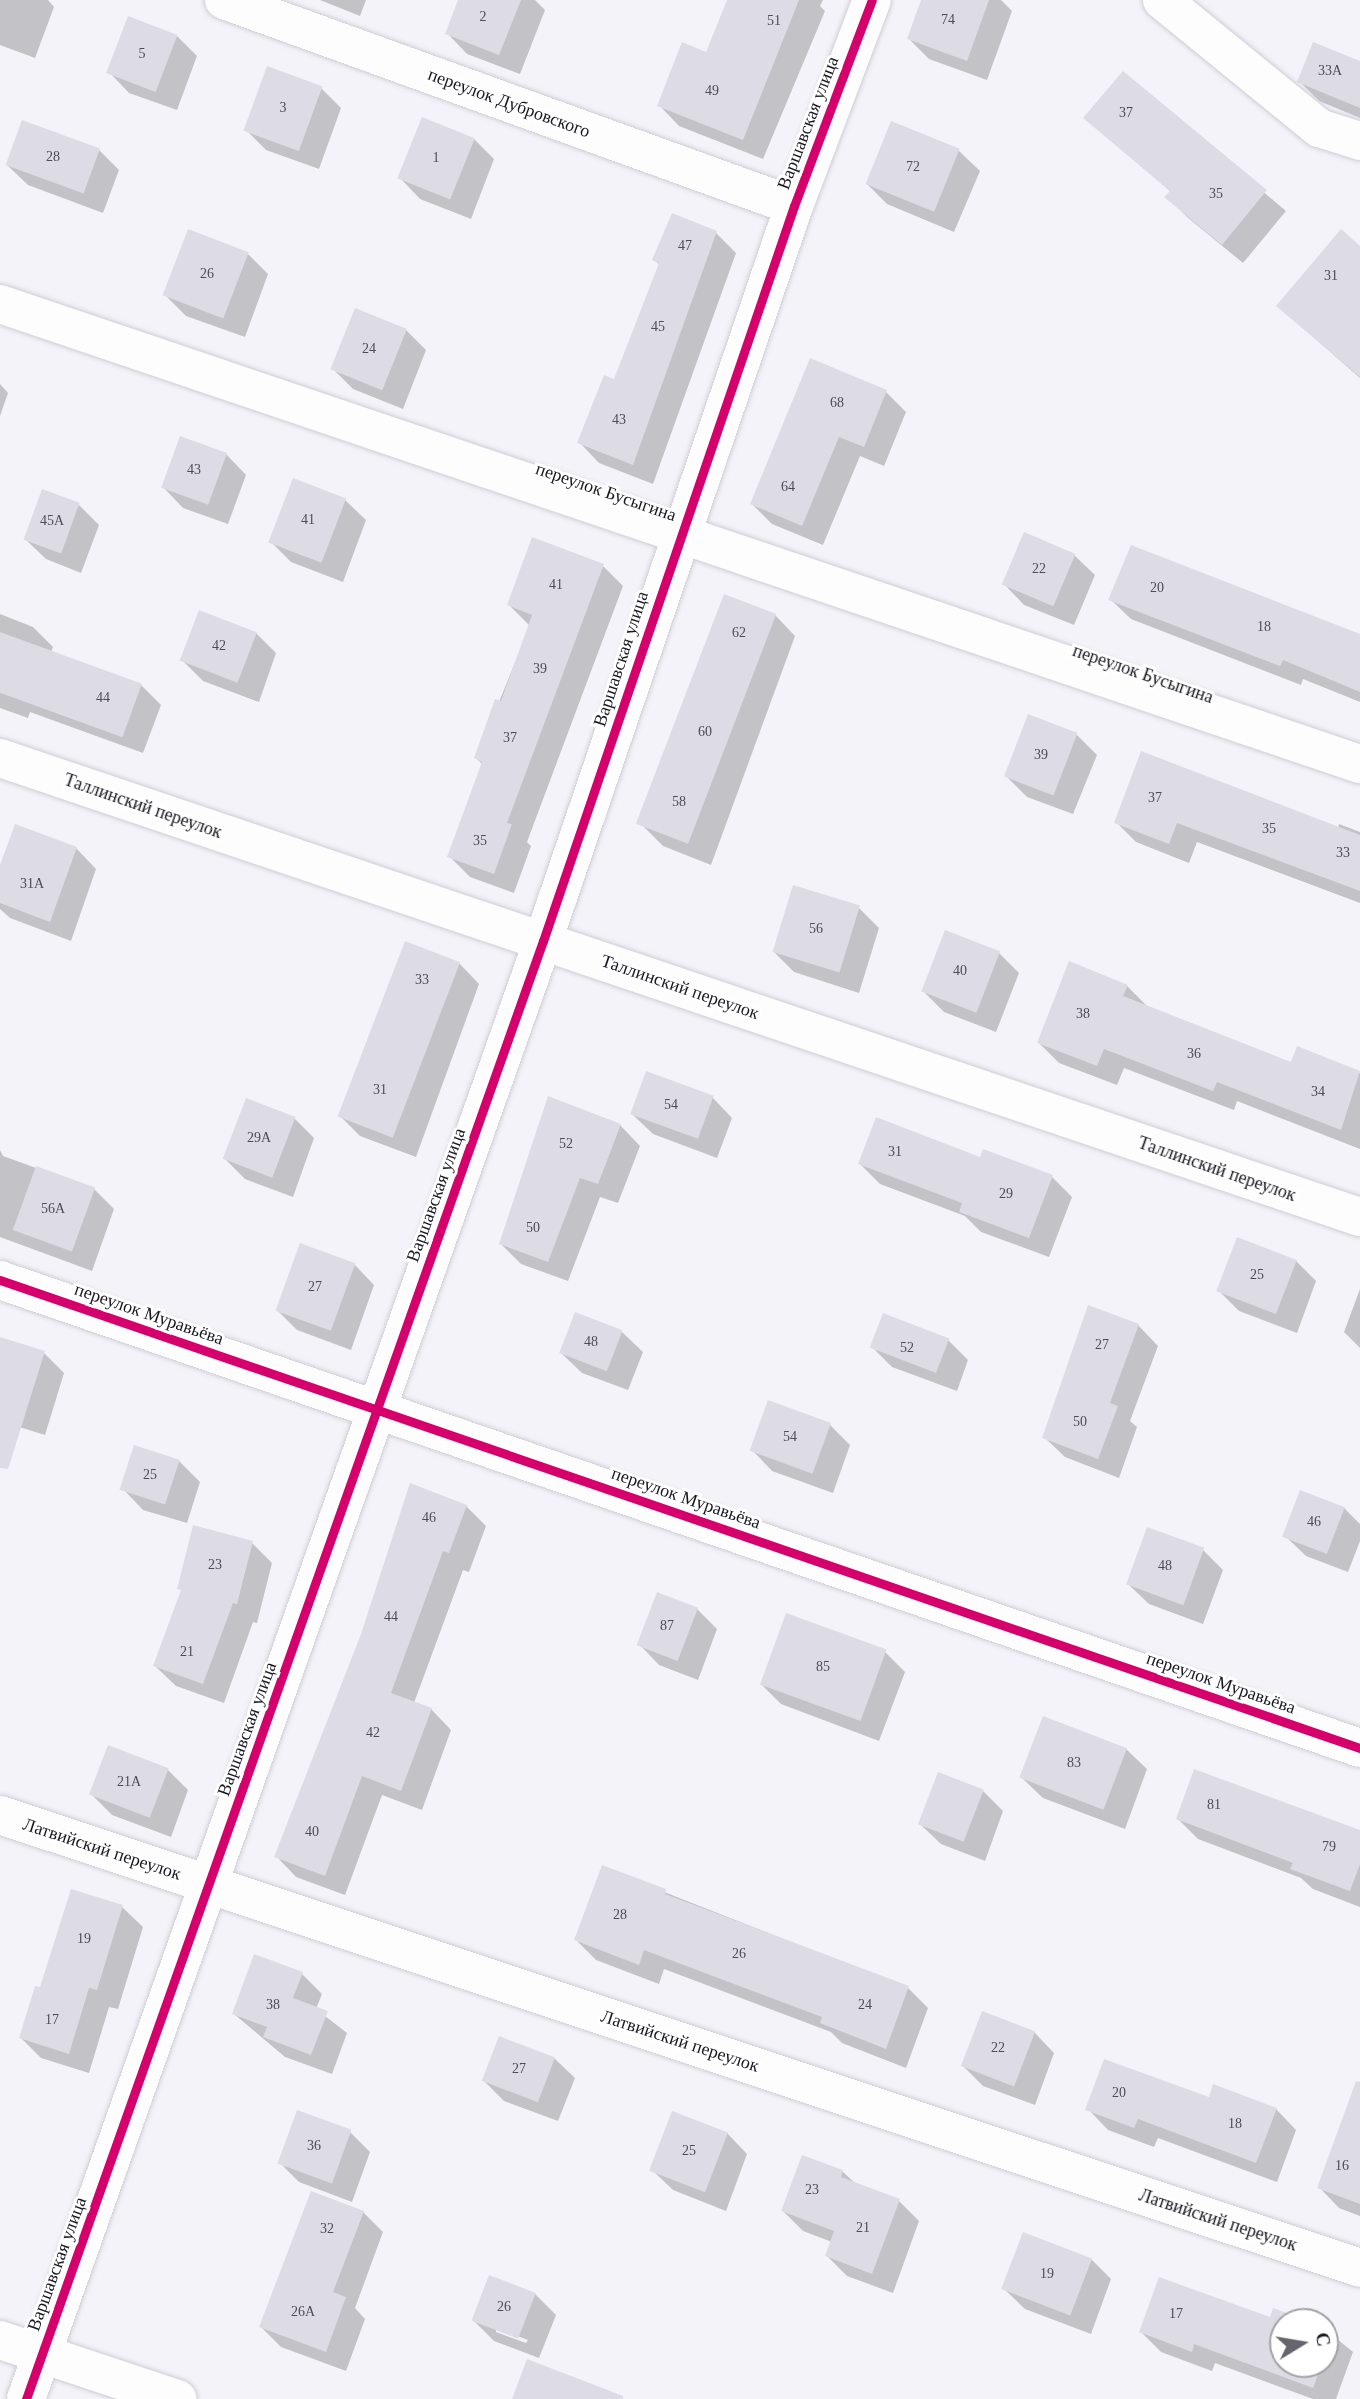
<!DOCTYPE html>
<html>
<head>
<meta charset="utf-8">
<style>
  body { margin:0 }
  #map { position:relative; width:1360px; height:2399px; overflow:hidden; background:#f4f3f9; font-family:"Times New Roman",serif }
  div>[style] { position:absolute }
  .shadow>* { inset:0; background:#0003 }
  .building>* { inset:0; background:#dddce5; transform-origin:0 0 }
  .roads { filter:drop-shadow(0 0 2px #cfcdd6) drop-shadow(0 0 2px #cfcdd6) }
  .minor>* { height:38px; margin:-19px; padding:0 19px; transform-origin:19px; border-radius:19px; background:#fdfdfe }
  .cycleway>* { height:9px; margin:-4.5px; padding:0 4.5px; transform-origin:4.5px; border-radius:4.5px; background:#d6006c }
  span { translate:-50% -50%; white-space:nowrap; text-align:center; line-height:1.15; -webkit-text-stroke:6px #fff; paint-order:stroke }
  .number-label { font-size:14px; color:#4d4c55 }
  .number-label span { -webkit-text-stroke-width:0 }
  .street-label { font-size:18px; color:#191721 }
  .north { position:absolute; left:1269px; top:2308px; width:70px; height:70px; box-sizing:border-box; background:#fff; border:2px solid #a3a2a6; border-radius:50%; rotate:79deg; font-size:19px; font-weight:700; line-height:28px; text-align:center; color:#191721 }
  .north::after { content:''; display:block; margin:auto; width:24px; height:32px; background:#66646d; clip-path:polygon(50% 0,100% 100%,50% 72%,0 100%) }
</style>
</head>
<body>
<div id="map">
  <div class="shadow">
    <div style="clip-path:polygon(0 0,48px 0,54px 7px,35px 58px,0 45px)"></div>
    <div style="clip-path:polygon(320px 0,366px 0,360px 16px)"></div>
    <div style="clip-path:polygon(460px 0,535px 0,545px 10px,520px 74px,467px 54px,447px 33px)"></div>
    <div style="clip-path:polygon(729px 0,823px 0,820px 6px,825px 11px,763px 159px,679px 126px,659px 105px,707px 54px)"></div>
    <div style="clip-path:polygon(923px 0,1001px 0,1012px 11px,987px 80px,929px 59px,909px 39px)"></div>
    <div style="clip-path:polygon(177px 36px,197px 56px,177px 110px,129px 93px,109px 72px)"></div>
    <div style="clip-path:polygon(1360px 63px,1360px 118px,1319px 101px,1299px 81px)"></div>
    <div style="clip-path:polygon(1123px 73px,1286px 211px,1243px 263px,1187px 217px,1167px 197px,1171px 192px,1086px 118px)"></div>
    <div style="clip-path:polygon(321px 88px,341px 108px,319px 169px,266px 150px,246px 130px)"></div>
    <div style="clip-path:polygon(892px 123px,959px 151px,980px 171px,954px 232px,887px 204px,867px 184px)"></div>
    <div style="clip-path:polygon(474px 139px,494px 159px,471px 219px,420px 199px,400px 178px)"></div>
    <div style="clip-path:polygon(99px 150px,119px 170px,103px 213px,28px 185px,7px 165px)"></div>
    <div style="clip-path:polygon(716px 233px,736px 253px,653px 484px,599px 463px,579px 442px,615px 381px,660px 265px,654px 260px)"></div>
    <div style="clip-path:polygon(1360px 248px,1360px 378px,1278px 306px)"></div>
    <div style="clip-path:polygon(248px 254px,268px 274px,245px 337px,186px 316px,166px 296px)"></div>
    <div style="clip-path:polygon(406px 330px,426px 350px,403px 409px,353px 389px,333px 369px)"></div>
    <div style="clip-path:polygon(0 384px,8px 393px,0 416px)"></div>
    <div style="clip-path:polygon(886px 392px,906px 412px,884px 466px,860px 456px,823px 545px,772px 524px,752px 504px)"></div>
    <div style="clip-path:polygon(226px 454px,246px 475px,228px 524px,183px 508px,163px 487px)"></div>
    <div style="clip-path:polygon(345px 500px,366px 520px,343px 582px,291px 562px,271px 542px)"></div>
    <div style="clip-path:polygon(79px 505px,99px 525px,81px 573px,46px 559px,25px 539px)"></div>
    <div style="clip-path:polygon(1074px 555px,1095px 575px,1074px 625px,1024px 605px,1004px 584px)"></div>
    <div style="clip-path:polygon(603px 566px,623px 586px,527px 842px,531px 846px,514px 893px,470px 877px,450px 857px,483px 765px,476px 758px,530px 626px,509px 605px)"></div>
    <div style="clip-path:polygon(1110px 599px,1360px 638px,1360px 702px,1303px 679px,1301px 685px,1131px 619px)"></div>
    <div style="clip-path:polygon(0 614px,33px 627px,53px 647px,51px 652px,141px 685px,161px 705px,143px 753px,30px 712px,28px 718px,0 708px)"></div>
    <div style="clip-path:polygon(775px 615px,795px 636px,711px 865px,663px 846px,643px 826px)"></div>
    <div style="clip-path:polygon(256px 633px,276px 653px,259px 702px,203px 681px,182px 660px)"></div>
    <div style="clip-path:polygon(1077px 735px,1097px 755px,1073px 814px,1027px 797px,1006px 776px)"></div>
    <div style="clip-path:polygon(1142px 754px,1338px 828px,1339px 824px,1360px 832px,1360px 903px,1197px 842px,1189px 863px,1136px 842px,1116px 822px)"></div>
    <div style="clip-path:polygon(76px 848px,96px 869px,71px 941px,10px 918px,0 909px,0 870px)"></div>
    <div style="clip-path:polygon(859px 908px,879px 928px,859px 993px,794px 972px,774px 952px)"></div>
    <div style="clip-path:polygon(999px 953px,1019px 973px,996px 1032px,944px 1012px,923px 991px)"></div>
    <div style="clip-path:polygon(459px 963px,479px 984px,416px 1157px,360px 1136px,340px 1116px)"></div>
    <div style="clip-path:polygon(1127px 986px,1147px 1006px,1292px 1064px,1298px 1049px,1360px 1073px,1360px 1149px,1237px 1101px,1234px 1110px,1124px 1068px,1117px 1085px,1059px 1063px,1039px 1043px)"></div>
    <div style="clip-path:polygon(712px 1097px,732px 1118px,717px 1158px,653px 1134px,632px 1114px)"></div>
    <div style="clip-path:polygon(549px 1099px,620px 1125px,640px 1146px,618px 1203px,600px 1197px,568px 1281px,521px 1264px,501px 1244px)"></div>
    <div style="clip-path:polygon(294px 1118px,314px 1138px,293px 1197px,245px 1179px,225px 1159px)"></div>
    <div style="clip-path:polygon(0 1150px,3px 1156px,94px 1189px,114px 1209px,92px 1271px,0 1237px)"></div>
    <div style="clip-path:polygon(981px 1159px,1052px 1177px,1072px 1197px,1049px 1257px,981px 1232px,965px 1216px,880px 1184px,860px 1164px)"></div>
    <div style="clip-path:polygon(1296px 1261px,1316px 1281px,1297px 1333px,1239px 1311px,1219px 1291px)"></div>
    <div style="clip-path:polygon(354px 1264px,374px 1285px,351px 1350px,297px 1330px,277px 1310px)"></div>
    <div style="clip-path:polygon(1360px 1289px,1360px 1348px,1344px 1332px)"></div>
    <div style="clip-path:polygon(1138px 1325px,1158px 1346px,1130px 1421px,1137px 1427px,1119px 1478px,1065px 1457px,1044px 1437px)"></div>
    <div style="clip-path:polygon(622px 1332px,643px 1352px,628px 1390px,582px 1373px,561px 1353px)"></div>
    <div style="clip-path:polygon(0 1339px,44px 1353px,64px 1373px,45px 1435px,0 1421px)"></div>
    <div style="clip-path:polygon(948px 1340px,968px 1360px,957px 1391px,892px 1367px,872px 1347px)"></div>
    <div style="clip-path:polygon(830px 1425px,850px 1445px,833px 1493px,772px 1471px,752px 1450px)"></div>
    <div style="clip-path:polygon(179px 1461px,200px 1482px,187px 1523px,143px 1510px,123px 1489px)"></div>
    <div style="clip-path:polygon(466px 1506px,486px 1526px,469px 1572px,463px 1570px,414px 1703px,431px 1709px,451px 1730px,422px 1810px,382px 1795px,345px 1895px,296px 1877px,276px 1856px,363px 1635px)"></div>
    <div style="clip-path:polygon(1344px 1508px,1360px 1524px,1360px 1541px,1348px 1572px,1306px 1556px,1285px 1536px)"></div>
    <div style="clip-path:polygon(252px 1543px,272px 1563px,257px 1623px,253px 1622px,224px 1703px,176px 1686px,155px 1666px,182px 1591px,179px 1588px)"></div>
    <div style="clip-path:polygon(1203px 1550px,1223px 1570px,1203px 1624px,1149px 1604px,1128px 1584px)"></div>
    <div style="clip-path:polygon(697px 1609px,717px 1629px,698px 1680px,659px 1665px,639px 1644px)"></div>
    <div style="clip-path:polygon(885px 1652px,905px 1672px,879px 1741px,781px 1704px,761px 1684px)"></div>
    <div style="clip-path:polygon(1126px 1749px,1147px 1769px,1125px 1829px,1043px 1798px,1022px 1778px)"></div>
    <div style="clip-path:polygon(168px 1770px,188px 1790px,171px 1837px,112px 1815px,92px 1795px)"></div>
    <div style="clip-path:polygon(983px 1791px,1003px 1811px,985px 1861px,941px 1844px,920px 1824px)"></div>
    <div style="clip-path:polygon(1178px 1819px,1360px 1832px,1360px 1907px,1313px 1889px,1301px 1878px,1198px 1839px)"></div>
    <div style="clip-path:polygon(603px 1868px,908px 1988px,928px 2008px,906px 2068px,842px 2043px,831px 2032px,664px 1969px,659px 1984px,596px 1960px,576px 1940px)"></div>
    <div style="clip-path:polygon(122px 1907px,143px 1927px,118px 2009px,109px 2007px,89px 2073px,41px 2058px,21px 2038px,41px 1990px)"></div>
    <div style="clip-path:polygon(302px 1974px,322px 1994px,316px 2009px,347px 2033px,332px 2074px,285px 2057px,234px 2014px)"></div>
    <div style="clip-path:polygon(1034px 2032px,1054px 2053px,1035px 2105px,983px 2086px,963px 2066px)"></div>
    <div style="clip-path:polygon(554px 2058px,575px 2078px,558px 2121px,504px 2101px,484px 2081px)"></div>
    <div style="clip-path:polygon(1210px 2099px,1276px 2109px,1296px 2130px,1277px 2182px,1158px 2138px,1154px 2147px,1108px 2130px,1088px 2109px)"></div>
    <div style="clip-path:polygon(350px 2132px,370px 2152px,352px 2202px,299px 2182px,279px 2162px)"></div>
    <div style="clip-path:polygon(727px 2133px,747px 2154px,726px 2211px,673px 2190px,652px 2170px)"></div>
    <div style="clip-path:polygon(1360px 2146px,1360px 2216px,1339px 2208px,1319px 2187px)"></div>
    <div style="clip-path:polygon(842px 2171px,856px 2184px,899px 2201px,919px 2221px,893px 2293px,847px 2276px,827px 2256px,832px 2242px,803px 2231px,783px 2211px)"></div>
    <div style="clip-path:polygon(363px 2212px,383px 2232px,355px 2308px,365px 2319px,346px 2371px,281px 2347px,261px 2327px)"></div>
    <div style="clip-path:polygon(1091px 2259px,1111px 2279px,1091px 2334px,1025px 2309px,1004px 2289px)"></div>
    <div style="clip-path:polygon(evenodd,535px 2294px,556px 2315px,539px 2358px,494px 2341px,474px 2321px,535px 2294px,496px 2328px,528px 2340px,526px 2343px,496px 2332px,496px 2328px)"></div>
    <div style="clip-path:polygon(1271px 2319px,1307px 2322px,1283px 2322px,1283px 2364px,1325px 2364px,1325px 2329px,1353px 2352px,1336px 2399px,1313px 2399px,1215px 2363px,1212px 2371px,1161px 2352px,1141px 2332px)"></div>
  </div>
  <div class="building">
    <div style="clip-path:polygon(458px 0,521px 0,499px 55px,445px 34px)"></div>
    <div style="clip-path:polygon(727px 0,799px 0,743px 140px,657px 106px,682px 42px,706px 52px)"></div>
    <div style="clip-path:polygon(921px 0,989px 0,967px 61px,907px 39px)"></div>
    <div style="left:128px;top:16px;width:53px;height:61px;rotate:21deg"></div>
    <div style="clip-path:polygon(1313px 42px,1360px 61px,1360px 108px,1297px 82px)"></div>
    <div style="left:267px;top:66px;width:59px;height:69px;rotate:20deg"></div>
    <div style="clip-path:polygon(1123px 71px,1267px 190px,1222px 245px,1164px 197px,1170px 191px,1083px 118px)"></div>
    <div style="left:422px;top:117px;width:57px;height:66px;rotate:22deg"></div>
    <div style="left:22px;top:120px;width:83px;height:48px;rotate:20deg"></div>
    <div style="left:891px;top:121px;width:74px;height:68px;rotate:22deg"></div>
    <div style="clip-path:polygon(672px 213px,717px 231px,633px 465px,577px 443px,604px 375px,614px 379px,659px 263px,652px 260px)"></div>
    <div style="left:188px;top:229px;width:65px;height:71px;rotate:21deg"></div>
    <div style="clip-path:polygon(1341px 229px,1360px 246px,1360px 377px,1276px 306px)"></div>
    <div style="left:355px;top:308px;width:56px;height:66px;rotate:22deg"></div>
    <div style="clip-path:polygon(810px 358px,887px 390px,864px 447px,839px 437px,802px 526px,750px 504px)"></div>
    <div style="left:180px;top:436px;width:50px;height:55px;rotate:20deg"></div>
    <div style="left:293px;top:478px;width:57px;height:69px;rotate:21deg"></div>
    <div style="left:42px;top:489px;width:40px;height:54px;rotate:20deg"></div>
    <div style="left:1024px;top:532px;width:56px;height:57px;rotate:23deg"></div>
    <div style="clip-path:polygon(532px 537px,604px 564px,507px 823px,512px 824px,494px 874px,447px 857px,482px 762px,474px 758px,495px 699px,501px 701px,532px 615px,507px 605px)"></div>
    <div style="clip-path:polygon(1131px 545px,1360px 634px,1360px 692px,1283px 660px,1280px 666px,1108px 600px)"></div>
    <div style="left:724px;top:594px;width:56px;height:246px;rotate:21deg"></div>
    <div style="left:199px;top:610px;width:62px;height:54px;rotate:21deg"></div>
    <div style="left:0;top:632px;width:151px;height:57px;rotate:20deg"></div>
    <div style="left:1028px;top:714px;width:53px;height:67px;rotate:21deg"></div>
    <div style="clip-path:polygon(1141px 751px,1360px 835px,1360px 891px,1177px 823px,1169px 844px,1114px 823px)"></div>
    <div style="clip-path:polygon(15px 824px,77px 847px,50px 922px,0 903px,0 865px)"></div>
    <div style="left:793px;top:885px;width:70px;height:70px;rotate:17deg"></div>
    <div style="left:945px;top:930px;width:59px;height:66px;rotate:21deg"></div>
    <div style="left:405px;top:941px;width:59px;height:188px;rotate:21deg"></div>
    <div style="clip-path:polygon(1069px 961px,1128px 985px,1123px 996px,1291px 1062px,1297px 1046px,1360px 1071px,1341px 1130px,1217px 1082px,1213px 1091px,1104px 1049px,1097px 1066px,1037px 1043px)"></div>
    <div style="left:646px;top:1071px;width:72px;height:46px;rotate:20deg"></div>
    <div style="clip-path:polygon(548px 1096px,621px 1124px,598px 1184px,580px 1178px,548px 1262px,499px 1244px)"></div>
    <div style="left:246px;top:1098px;width:53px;height:65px;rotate:21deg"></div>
    <div style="clip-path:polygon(876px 1117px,980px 1157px,983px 1149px,1053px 1175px,1029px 1238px,959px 1212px,962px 1203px,858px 1164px)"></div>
    <div style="left:36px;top:1166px;width:63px;height:68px;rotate:20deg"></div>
    <div style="left:1237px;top:1237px;width:64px;height:58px;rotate:21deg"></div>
    <div style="left:300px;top:1243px;width:59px;height:72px;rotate:20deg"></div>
    <div style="clip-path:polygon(1088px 1305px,1139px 1324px,1110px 1403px,1118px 1406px,1098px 1459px,1042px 1438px)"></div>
    <div style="left:575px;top:1312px;width:51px;height:44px;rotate:21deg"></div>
    <div style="left:883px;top:1313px;width:71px;height:37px;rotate:21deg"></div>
    <div style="clip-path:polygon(0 1337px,45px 1351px,8px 1469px,0 1468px)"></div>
    <div style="left:768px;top:1400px;width:67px;height:54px;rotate:20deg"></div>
    <div style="left:134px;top:1445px;width:48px;height:47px;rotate:18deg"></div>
    <div style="clip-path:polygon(410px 1483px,467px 1505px,449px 1553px,443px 1551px,391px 1693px,432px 1708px,401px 1791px,362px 1776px,325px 1876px,274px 1857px,361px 1634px)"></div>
    <div style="left:1300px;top:1490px;width:48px;height:50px;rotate:21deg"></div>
    <div style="clip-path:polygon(193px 1525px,253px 1541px,237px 1604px,233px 1603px,203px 1684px,153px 1666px,181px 1590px,177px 1589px)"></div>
    <div style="left:1147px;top:1527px;width:61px;height:61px;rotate:20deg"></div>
    <div style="left:657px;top:1592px;width:44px;height:57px;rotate:21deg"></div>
    <div style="left:786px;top:1613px;width:107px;height:76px;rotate:20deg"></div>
    <div style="left:1043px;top:1716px;width:90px;height:66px;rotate:21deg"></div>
    <div style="left:108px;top:1745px;width:65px;height:53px;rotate:21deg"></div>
    <div style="clip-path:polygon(1194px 1769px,1360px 1830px,1360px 1864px,1350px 1891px,1290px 1869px,1293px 1863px,1176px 1819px)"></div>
    <div style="left:938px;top:1772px;width:49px;height:56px;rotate:21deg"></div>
    <div style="clip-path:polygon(602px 1865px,666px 1889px,665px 1894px,909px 1986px,886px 2049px,820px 2023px,822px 2017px,644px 1950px,639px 1965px,574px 1940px)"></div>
    <div style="clip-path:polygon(71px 1889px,123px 1905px,97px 1990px,89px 1988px,69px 2054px,19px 2038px,35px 1986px,40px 1987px)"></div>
    <div style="clip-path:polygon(254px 1954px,303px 1972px,293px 1998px,328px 2011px,311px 2055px,263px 2037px,267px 2027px,232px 2014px)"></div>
    <div style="left:982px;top:2011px;width:57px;height:59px;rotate:21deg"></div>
    <div style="left:499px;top:2036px;width:60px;height:48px;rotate:21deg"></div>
    <div style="clip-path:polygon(1104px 2059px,1209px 2097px,1213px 2084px,1277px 2108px,1256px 2163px,1138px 2119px,1134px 2128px,1085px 2110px)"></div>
    <div style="clip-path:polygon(1356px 2081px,1360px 2082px,1360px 2204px,1317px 2188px)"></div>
    <div style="left:297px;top:2110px;width:58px;height:57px;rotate:20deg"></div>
    <div style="left:672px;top:2111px;width:60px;height:64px;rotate:21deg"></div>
    <div style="clip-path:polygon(802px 2155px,843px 2170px,841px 2177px,900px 2199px,872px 2274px,825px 2256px,834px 2231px,781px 2211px)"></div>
    <div style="clip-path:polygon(311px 2191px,364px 2211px,333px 2292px,346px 2297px,326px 2352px,259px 2327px)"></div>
    <div style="left:1023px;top:2232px;width:74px;height:61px;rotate:21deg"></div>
    <div style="left:489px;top:2275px;width:50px;height:49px;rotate:21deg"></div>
    <div style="clip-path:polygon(1159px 2277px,1270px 2317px,1273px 2308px,1312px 2322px,1283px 2322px,1283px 2364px,1322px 2364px,1313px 2388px,1194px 2344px,1192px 2352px,1139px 2332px)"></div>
    <div style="clip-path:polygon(1325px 2327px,1334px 2330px,1325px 2355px)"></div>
    <div style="clip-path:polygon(527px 2359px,623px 2396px,623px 2399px,512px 2399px)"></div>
  </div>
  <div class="roads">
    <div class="minor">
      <div style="left:224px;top:0;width:606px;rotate:19.87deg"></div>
      <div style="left:1162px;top:0;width:203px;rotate:39.2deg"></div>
      <div style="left:1319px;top:128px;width:43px;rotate:17.6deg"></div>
      <div style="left:0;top:304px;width:1436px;rotate:18.69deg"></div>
      <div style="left:0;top:758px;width:1435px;rotate:18.65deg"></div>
      <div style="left:0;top:1280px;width:1438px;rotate:18.99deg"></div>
      <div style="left:0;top:1815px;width:1433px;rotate:18.42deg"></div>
      <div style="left:0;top:2340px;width:187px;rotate:18.4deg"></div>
      <div style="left:26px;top:2399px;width:1547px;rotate:-70.48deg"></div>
      <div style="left:543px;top:941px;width:777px;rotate:-71.15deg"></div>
      <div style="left:794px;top:206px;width:220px;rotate:-69.3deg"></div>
    </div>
  </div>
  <div class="cycleway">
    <div style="left:0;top:1280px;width:1438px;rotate:18.99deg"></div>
    <div style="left:26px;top:2399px;width:1547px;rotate:-70.48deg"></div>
    <div style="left:543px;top:941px;width:777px;rotate:-71.15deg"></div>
    <div style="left:794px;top:206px;width:220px;rotate:-69.3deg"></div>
  </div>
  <div class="number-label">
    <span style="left:483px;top:17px">2</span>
    <span style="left:948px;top:20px">74</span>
    <span style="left:774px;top:21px">51</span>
    <span style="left:142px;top:54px">5</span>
    <span style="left:1330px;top:71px">33А</span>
    <span style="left:712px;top:91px">49</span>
    <span style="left:283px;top:108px">3</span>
    <span style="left:1126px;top:113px">37</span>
    <span style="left:53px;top:157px">28</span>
    <span style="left:436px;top:158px">1</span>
    <span style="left:913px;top:167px">72</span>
    <span style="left:1216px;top:194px">35</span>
    <span style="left:685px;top:246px">47</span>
    <span style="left:207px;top:274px">26</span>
    <span style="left:1331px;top:276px">31</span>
    <span style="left:658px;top:327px">45</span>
    <span style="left:369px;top:349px">24</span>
    <span style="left:837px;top:403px">68</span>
    <span style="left:619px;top:420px">43</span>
    <span style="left:194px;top:470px">43</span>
    <span style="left:788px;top:487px">64</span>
    <span style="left:308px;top:520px">41</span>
    <span style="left:52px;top:521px">45А</span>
    <span style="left:1039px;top:569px">22</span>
    <span style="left:556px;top:585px">41</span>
    <span style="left:1157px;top:588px">20</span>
    <span style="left:1264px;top:627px">18</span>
    <span style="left:739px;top:633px">62</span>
    <span style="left:219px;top:646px">42</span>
    <span style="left:540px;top:669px">39</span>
    <span style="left:103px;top:698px">44</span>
    <span style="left:705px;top:732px">60</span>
    <span style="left:510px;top:738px">37</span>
    <span style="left:1041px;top:755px">39</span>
    <span style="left:1155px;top:798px">37</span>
    <span style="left:679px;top:802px">58</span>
    <span style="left:1269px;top:829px">35</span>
    <span style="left:480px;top:841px">35</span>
    <span style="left:1343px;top:853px">33</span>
    <span style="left:32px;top:884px">31А</span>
    <span style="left:816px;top:929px">56</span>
    <span style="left:960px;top:971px">40</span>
    <span style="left:422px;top:980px">33</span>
    <span style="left:1083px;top:1014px">38</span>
    <span style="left:1194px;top:1054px">36</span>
    <span style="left:380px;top:1090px">31</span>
    <span style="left:1318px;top:1092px">34</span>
    <span style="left:671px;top:1105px">54</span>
    <span style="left:259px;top:1138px">29А</span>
    <span style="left:566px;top:1144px">52</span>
    <span style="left:895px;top:1152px">31</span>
    <span style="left:1006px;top:1194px">29</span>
    <span style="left:53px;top:1209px">56А</span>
    <span style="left:533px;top:1228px">50</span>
    <span style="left:1257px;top:1275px">25</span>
    <span style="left:315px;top:1287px">27</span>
    <span style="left:591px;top:1342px">48</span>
    <span style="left:1102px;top:1345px">27</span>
    <span style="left:907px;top:1348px">52</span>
    <span style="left:1080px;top:1422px">50</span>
    <span style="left:790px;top:1437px">54</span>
    <span style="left:150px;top:1475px">25</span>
    <span style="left:429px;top:1518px">46</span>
    <span style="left:1314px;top:1522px">46</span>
    <span style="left:215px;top:1565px">23</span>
    <span style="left:1165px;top:1566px">48</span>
    <span style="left:391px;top:1617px">44</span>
    <span style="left:667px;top:1626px">87</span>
    <span style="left:187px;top:1652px">21</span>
    <span style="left:823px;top:1667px">85</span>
    <span style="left:373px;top:1733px">42</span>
    <span style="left:1074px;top:1763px">83</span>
    <span style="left:129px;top:1782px">21А</span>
    <span style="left:1214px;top:1805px">81</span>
    <span style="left:312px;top:1832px">40</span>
    <span style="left:1329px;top:1847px">79</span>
    <span style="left:620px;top:1915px">28</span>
    <span style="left:84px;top:1939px">19</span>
    <span style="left:739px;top:1954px">26</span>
    <span style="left:273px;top:2005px">38</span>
    <span style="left:865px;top:2005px">24</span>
    <span style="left:52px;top:2020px">17</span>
    <span style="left:998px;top:2048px">22</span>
    <span style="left:519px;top:2069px">27</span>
    <span style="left:1119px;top:2093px">20</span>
    <span style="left:1235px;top:2124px">18</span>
    <span style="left:314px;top:2146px">36</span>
    <span style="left:689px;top:2151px">25</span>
    <span style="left:1342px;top:2166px">16</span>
    <span style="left:812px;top:2190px">23</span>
    <span style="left:863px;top:2228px">21</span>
    <span style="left:327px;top:2229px">32</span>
    <span style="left:1047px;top:2274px">19</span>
    <span style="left:504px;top:2307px">26</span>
    <span style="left:303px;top:2312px">26А</span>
    <span style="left:1176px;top:2314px">17</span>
  </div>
  <div class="street-label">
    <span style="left:509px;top:103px;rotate:20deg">переулок Дубровского</span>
    <span style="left:808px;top:123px;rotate:-69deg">Варшавская улица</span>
    <span style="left:606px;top:492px;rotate:19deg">переулок Бусыгина</span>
    <span style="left:621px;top:659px;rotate:-72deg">Варшавская улица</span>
    <span style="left:1143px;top:674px;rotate:19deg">переулок Бусыгина</span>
    <span style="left:143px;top:806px;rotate:19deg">Таллинский переулок</span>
    <span style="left:680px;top:987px;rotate:19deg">Таллинский переулок</span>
    <span style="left:1217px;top:1169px;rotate:19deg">Таллинский переулок</span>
    <span style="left:436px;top:1195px;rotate:-70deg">Варшавская улица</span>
    <span style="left:149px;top:1314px;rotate:19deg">переулок Муравьёва</span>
    <span style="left:686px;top:1498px;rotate:19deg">переулок Муравьёва</span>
    <span style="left:1221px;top:1683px;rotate:19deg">переулок Муравьёва</span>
    <span style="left:247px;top:1729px;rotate:-70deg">Варшавская улица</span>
    <span style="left:102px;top:1849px;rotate:18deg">Латвийский переулок</span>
    <span style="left:680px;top:2041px;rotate:18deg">Латвийский переулок</span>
    <span style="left:1218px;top:2220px;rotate:18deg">Латвийский переулок</span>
    <span style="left:57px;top:2264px;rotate:-70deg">Варшавская улица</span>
  </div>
  <div class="north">С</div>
</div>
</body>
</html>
